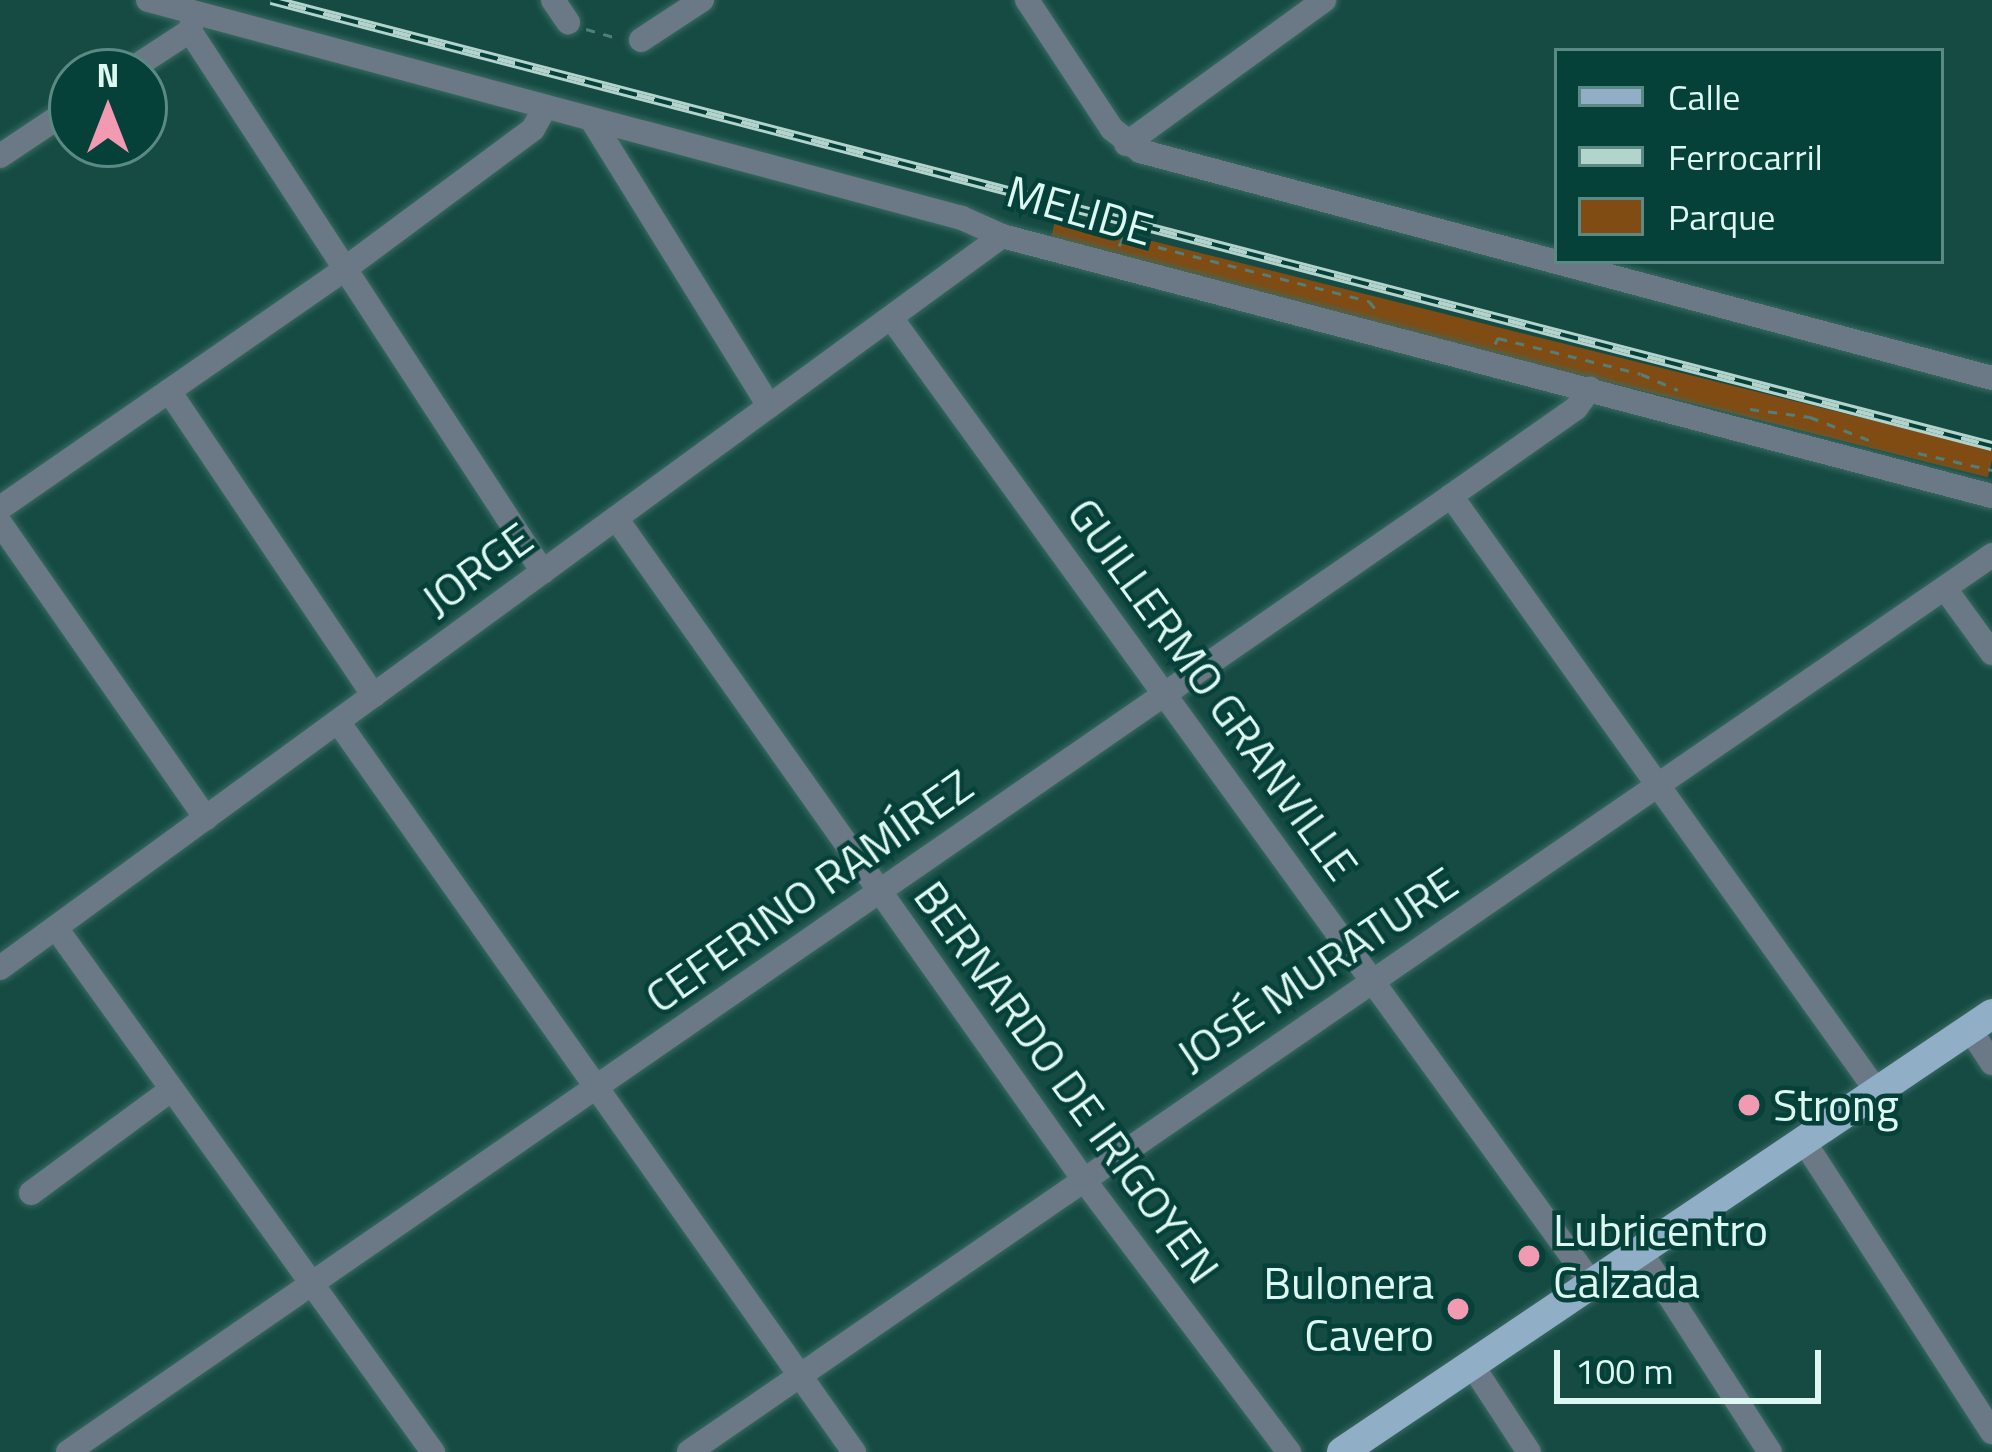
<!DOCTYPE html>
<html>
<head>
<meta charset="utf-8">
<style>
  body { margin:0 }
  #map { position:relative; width:1992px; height:1452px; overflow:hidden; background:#154b43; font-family:"Titillium Web",sans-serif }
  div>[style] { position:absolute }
  .green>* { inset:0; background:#814c14; transform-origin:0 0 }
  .path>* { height:3px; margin-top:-1.5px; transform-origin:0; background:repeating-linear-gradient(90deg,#527f78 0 9px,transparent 0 18px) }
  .roads { filter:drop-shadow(0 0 3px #396a62) drop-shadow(0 0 3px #396a62) }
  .minor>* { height:24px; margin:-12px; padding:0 12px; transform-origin:12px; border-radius:12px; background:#6a7985 }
  .major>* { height:30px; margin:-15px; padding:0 15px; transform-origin:15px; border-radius:15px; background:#90afc7 }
  .rail>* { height:10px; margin-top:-5px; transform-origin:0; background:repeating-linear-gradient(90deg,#054039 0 18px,#b3d3cd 0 36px); box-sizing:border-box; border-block:3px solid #b3d3cd }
  .dots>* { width:33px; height:33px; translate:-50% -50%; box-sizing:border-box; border:6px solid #054039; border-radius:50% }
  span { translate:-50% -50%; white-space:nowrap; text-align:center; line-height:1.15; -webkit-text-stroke:9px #054039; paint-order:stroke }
  .street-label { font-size:45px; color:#ddf7f2 }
  .poi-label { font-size:45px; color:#ddf7f2 }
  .left { translate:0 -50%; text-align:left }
  .right { translate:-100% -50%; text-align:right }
  .legend { position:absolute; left:1554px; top:48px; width:390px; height:216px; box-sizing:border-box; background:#054039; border:3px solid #5b8983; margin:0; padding:15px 21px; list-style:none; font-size:36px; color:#ddf7f2 }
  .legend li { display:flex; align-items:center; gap:24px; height:60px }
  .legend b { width:60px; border:3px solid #5b8983 }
  .north { position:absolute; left:48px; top:48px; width:120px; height:120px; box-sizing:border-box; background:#054039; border:3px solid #5b8983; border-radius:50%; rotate:0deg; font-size:33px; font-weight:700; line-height:48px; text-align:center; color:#ddf7f2 }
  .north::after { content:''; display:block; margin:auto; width:42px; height:54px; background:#f19ab2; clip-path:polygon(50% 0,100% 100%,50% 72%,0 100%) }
  .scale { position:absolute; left:1554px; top:1350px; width:267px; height:54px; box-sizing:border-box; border:6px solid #ddf7f2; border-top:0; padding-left:15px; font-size:36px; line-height:42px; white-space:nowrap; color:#ddf7f2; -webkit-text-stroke:9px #054039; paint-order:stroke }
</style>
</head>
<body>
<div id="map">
  <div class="green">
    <div style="left:1056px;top:217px;width:967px;height:27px;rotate:14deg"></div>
  </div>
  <div class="path">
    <div style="left:586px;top:29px;width:32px;rotate:16deg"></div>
    <div style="left:1119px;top:246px;width:9px;rotate:-63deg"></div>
    <div style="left:1123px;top:238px;width:254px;rotate:14.4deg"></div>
    <div style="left:1369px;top:301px;width:16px;rotate:52deg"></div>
    <div style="left:1495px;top:344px;width:7px;rotate:-63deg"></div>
    <div style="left:1498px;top:338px;width:147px;rotate:14.1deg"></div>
    <div style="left:1641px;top:374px;width:40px;rotate:23.4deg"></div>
    <div style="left:1750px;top:409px;width:61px;rotate:7.6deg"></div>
    <div style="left:1810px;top:417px;width:69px;rotate:21.3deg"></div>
    <div style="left:1918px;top:453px;width:76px;rotate:12.9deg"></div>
  </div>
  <div class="roads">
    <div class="minor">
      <div style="left:148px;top:0;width:843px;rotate:14.99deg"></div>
      <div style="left:962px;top:218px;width:44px;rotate:24.2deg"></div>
      <div style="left:1002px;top:236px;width:1024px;rotate:14.72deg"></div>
      <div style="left:553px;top:0;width:27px;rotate:56deg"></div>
      <div style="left:1027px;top:0;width:154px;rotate:56.6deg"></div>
      <div style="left:1112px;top:129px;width:36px;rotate:38deg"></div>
      <div style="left:1140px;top:151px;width:882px;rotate:14.92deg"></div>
      <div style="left:190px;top:31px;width:646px;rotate:56.88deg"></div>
      <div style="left:641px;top:40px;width:73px;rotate:-33.3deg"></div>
      <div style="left:127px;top:72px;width:75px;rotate:-33.1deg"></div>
      <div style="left:190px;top:31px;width:12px;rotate:-76deg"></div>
      <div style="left:593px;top:122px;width:334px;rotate:58.2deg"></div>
      <div style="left:1126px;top:144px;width:245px;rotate:-36deg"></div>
      <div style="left:0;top:156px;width:87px;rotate:-33.7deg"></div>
      <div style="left:892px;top:319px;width:1192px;rotate:54.04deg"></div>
      <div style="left:169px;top:391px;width:367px;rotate:56.1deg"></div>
      <div style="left:1451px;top:496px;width:730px;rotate:54.42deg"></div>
      <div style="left:0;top:508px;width:421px;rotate:-34.7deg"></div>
      <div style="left:346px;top:268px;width:233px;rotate:-36.6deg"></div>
      <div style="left:533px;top:129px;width:21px;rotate:-61deg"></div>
      <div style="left:618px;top:521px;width:807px;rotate:54.73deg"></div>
      <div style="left:1084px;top:1180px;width:341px;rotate:53deg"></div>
      <div style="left:0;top:523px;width:360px;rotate:55.1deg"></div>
      <div style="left:1946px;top:590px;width:78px;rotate:53.9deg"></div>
      <div style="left:339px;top:723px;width:893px;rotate:54.76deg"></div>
      <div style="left:56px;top:928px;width:646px;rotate:54.27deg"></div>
      <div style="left:0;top:968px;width:1241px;rotate:-36.15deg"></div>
      <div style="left:1969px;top:1028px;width:42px;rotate:56.7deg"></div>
      <div style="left:1803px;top:1140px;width:348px;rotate:57.1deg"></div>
      <div style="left:31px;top:1193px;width:175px;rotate:-36.4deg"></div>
      <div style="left:1641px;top:1252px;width:238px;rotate:57.2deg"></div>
      <div style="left:1472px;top:1365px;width:104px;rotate:56.8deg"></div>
      <div style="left:68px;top:1452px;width:1681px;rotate:-34.65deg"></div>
      <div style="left:1451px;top:496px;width:153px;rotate:-35.1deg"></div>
      <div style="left:1576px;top:408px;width:24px;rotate:-54deg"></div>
      <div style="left:689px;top:1452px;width:1582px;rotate:-34.54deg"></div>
    </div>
    <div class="major">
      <div style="left:1342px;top:1452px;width:784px;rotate:-33.97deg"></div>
    </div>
  </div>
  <div class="rail">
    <div style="left:271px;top:0;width:1778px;rotate:14.53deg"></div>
  </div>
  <div class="dots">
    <div style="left:1749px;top:1105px;background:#f19ab2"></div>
    <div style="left:1529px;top:1256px;background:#f19ab2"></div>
    <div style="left:1458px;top:1309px;background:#f19ab2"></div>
  </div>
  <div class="street-label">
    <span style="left:1080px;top:210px;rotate:16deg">MELIDE</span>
    <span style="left:477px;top:569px;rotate:-36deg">JORGE</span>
    <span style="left:1213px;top:689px;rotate:54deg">GUILLERMO GRANVILLE</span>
    <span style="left:809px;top:891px;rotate:-35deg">CEFERINO RAMÍREZ</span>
    <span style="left:1317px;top:969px;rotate:-34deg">JOSÉ MURATURE</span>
    <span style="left:1067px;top:1082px;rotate:54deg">BERNARDO DE IRIGOYEN</span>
  </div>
  <div class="poi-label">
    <span class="left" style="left:1773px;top:1105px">Strong</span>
    <span class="left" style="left:1553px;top:1256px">Lubricentro<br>Calzada</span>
    <span class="right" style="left:1434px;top:1309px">Bulonera<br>Cavero</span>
  </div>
  <ul class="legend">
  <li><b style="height:15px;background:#90afc7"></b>Calle</li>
  <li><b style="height:15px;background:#b3d3cd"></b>Ferrocarril</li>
  <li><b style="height:33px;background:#814c14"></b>Parque</li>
  </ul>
  <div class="north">N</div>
  <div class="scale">100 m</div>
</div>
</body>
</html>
